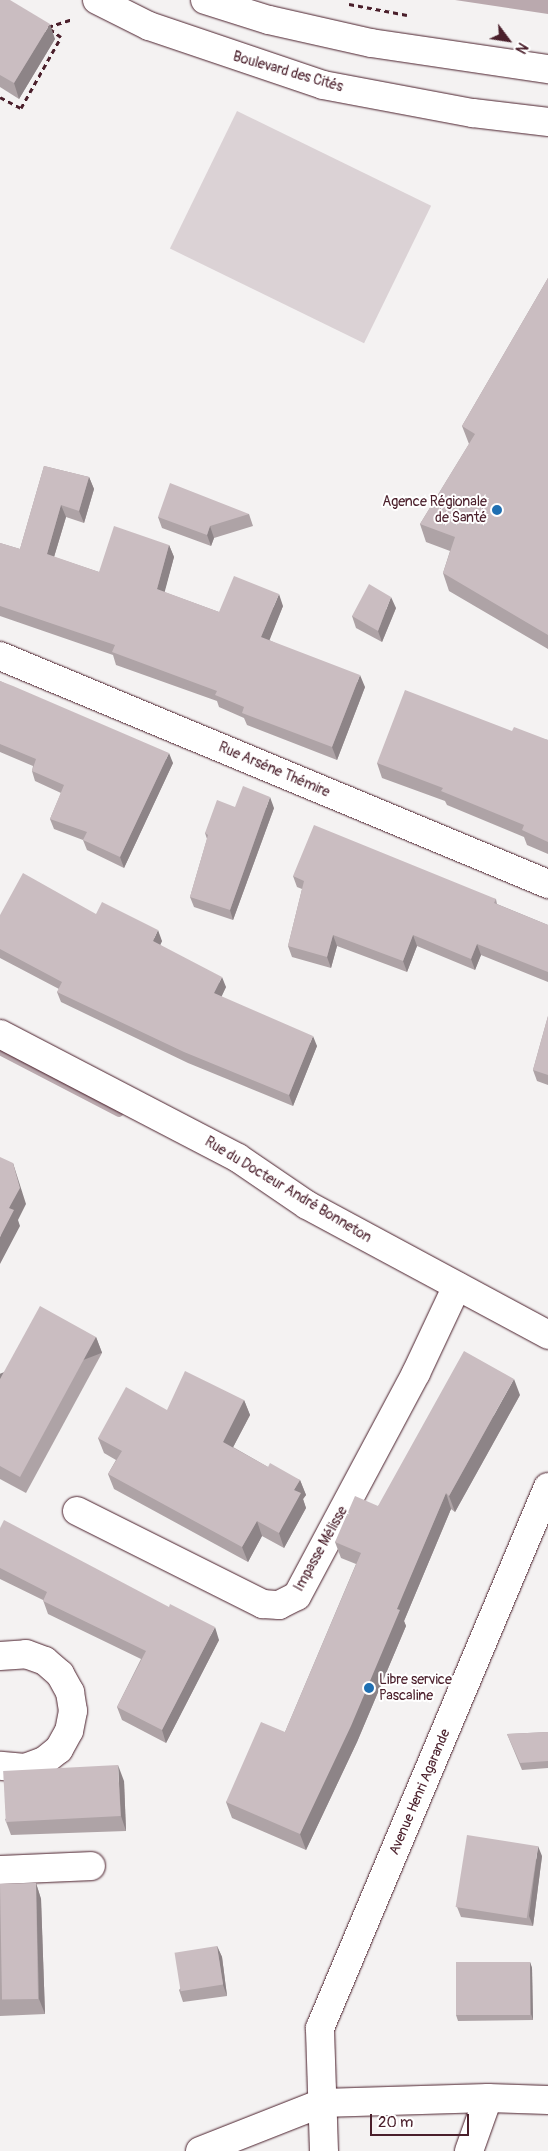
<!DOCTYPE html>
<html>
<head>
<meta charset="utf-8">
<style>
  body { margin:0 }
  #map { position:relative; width:548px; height:2151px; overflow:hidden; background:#f4f2f2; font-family:Pangolin,sans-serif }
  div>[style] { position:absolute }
  .green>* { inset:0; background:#dbd2d5; transform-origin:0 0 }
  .water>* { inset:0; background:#baa9ae }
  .stream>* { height:10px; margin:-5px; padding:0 5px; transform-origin:5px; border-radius:5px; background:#baa9ae }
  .path>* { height:3px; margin-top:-1.5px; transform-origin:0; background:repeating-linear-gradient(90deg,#4a1f2b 0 5px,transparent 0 9px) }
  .roads { filter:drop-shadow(0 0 1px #4a1f2b) drop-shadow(0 0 1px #4a1f2b) }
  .minor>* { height:28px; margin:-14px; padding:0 14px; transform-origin:14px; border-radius:14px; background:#fff }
  .wall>* { inset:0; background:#aea3a6 }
  .shaded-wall>* { inset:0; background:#8d8487; transform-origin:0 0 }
  .building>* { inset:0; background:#cabdc1; transform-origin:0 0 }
  .dots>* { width:14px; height:14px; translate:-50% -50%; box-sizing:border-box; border:2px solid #fff; border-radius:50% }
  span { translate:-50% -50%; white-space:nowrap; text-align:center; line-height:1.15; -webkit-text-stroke:4px #fff; paint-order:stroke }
  .street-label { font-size:14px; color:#4a1f2b }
  .poi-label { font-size:14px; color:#4a1f2b }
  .right { translate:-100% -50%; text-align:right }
  .left { translate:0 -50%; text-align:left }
  .north { position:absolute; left:483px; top:15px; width:50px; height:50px; -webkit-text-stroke:4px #fff; paint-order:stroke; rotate:121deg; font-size:14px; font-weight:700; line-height:20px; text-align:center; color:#4a1f2b }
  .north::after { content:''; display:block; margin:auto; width:18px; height:22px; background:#4a1f2b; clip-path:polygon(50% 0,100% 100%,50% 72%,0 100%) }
  .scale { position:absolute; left:370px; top:2114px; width:99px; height:22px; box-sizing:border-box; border:2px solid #4a1f2b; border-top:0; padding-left:6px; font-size:15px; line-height:18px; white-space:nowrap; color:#4a1f2b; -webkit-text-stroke:4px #fff; paint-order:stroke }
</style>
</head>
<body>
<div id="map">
  <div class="green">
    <div style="left:237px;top:111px;width:216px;height:153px;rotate:26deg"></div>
  </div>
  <div class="water">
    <div style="clip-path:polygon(455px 0,548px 0,548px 14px)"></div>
  </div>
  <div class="stream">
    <div style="left:0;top:1050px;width:134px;rotate:27.5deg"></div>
  </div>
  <div class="path">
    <div style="left:349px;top:4px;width:59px;rotate:10.7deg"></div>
    <div style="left:48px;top:27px;width:26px;rotate:-18deg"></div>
    <div style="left:0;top:97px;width:24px;rotate:28deg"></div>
    <div style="left:21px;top:108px;width:81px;rotate:-60.6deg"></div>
    <div style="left:61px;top:37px;width:14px;rotate:-144deg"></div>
  </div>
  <div class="roads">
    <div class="minor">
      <div style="left:97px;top:0;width:58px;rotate:26.6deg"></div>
      <div style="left:149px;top:26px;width:184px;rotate:18.7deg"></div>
      <div style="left:323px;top:85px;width:153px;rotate:10.6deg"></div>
      <div style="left:473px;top:113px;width:76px;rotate:6.8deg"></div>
      <div style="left:205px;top:0;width:67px;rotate:17.4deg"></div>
      <div style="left:269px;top:20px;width:105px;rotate:12.7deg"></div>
      <div style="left:371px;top:43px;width:179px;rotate:8.4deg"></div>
      <div style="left:0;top:656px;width:594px;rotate:22.59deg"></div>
      <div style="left:0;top:1034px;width:268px;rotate:27.5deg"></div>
      <div style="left:238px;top:1158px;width:83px;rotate:34.3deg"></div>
      <div style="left:307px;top:1205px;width:274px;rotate:28.3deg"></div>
      <div style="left:77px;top:1511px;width:208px;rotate:26.6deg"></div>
      <div style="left:263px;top:1604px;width:16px;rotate:4deg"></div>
      <div style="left:279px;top:1605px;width:20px;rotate:-27deg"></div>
      <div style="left:297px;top:1596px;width:253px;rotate:-61.9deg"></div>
      <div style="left:416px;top:1373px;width:96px;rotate:-64.8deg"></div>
      <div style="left:0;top:1656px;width:26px;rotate:-4deg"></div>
      <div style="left:26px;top:1654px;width:20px;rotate:20deg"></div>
      <div style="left:45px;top:1661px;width:20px;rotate:41deg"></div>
      <div style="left:60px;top:1674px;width:21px;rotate:61deg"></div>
      <div style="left:70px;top:1692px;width:19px;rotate:81deg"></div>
      <div style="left:73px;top:1711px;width:20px;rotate:101deg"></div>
      <div style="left:69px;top:1731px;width:21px;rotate:119deg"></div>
      <div style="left:59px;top:1749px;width:19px;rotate:141deg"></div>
      <div style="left:44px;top:1761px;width:20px;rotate:160deg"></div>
      <div style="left:25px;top:1768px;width:25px;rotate:-175deg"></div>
      <div style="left:0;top:1870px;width:91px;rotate:-2.5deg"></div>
      <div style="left:200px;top:2151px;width:131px;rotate:-21.5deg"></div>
      <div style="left:322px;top:2103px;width:166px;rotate:-1.7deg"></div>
      <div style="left:488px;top:2098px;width:60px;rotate:1.9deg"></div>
      <div style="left:324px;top:2151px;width:123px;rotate:-91.9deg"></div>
      <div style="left:320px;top:2028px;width:587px;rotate:-67.15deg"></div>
      <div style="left:469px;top:2151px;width:56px;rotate:-70.3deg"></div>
    </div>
  </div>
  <div class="wall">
    <div style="clip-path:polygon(0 0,55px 39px,19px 99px,0 87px)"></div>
    <div style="clip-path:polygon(548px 278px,548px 649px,449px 591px,443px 573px,450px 551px,426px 542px,420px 524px,469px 444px,462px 426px)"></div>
    <div style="clip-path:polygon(44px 466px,89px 477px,94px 489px,84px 523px,66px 517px,54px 557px,99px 572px,169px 545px,174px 557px,164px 592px,219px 612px,283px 606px,269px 640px,365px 687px,337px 760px,247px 725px,244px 718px,219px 707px,217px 701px,116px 665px,113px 655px,0 616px,0 543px,20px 549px)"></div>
    <div style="clip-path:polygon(249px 514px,253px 526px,214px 538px,211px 546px,162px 528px,158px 517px)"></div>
    <div style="clip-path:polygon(396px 608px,382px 642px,356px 628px,352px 616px)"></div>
    <div style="clip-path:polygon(0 681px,173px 763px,124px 868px,87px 850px,83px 840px,54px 829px,50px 819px,61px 793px,35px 781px,32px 771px,33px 766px,0 752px)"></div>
    <div style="clip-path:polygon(512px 731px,548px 740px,548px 854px,527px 845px,524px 837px,447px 805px,445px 801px,382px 778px,377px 763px)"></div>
    <div style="clip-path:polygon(235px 807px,274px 808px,233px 920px,194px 907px,190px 897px,207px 839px,205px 833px)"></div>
    <div style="clip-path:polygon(293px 876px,496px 899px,497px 904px,548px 925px,548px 982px,481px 955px,475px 970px,417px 946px,407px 972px,337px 946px,331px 968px,292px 957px,288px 946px,302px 889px,297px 887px)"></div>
    <div style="clip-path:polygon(96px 914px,162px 941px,160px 945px,226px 987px,221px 997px,317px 1046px,293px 1106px,188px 1063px,61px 1002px,57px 992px,59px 989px,0 958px,0 915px)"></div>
    <div style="clip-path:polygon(548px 1016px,548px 1085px,537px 1081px,533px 1070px)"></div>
    <div style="clip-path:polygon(96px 1337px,102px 1353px,26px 1493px,0 1479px,0 1379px)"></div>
    <div style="clip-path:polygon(520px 1395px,455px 1512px,451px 1509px,404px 1621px,406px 1626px,357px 1742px,306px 1850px,232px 1818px,226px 1802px,285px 1732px,356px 1564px,341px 1558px,335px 1542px,378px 1506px)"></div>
    <div style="clip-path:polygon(244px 1400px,250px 1415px,233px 1447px,268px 1467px,300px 1480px,306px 1495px,303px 1499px,306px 1508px,284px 1548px,262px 1536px,248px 1562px,114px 1489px,108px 1474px,116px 1460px,104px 1453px,98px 1438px,167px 1410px)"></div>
    <div style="clip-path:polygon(0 1528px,219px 1640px,166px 1743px,122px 1720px,117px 1707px,141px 1659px,48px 1614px,43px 1600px,0 1579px)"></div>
    <div style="clip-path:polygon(548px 1732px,548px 1768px,522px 1770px,507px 1734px)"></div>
    <div style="clip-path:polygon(124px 1781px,126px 1831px,11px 1835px,5px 1819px)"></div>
    <div style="clip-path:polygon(542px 1856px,533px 1926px,461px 1917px,457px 1907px)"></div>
    <div style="clip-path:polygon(36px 1883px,41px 1899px,45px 2014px,0 2016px,0 1885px)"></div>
    <div style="clip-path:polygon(217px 1946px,222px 1957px,227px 1996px,183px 2002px,179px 1990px)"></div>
    <div style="clip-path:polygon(530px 1962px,532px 1968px,533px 2020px,458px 2021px,456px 2015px)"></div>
  </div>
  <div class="shaded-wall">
    <div style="clip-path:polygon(50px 24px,55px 39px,19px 99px,14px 83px)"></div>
    <div style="clip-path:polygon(89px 477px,94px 489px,84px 523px,79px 511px)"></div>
    <div style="clip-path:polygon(61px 505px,66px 517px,51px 567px,47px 554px)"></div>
    <div style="clip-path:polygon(210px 526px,214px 538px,211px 546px,207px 535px)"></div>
    <div style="clip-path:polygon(169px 545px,174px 557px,162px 602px,157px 589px)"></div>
    <div style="clip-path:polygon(279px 594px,283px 606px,266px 649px,261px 637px)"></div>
    <div style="clip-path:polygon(391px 597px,396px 608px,382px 642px,378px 631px)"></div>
    <div style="clip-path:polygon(360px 675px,365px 687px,337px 760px,332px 747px)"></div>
    <div style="clip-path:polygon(169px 753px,173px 763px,124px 868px,120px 857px)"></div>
    <div style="clip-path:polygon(270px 797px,274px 808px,233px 920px,230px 910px)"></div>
    <div style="clip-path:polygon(158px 930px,162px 941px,157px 952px,153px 941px)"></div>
    <div style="clip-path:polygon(333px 935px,337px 946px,331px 968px,327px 957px)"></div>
    <div style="clip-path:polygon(413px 935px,417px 946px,407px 972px,403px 961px)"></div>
    <div style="clip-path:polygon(477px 944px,481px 955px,475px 970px,471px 959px)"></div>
    <div style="clip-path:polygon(222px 977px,226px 987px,218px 1004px,214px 993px)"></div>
    <div style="clip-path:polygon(313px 1036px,317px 1046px,293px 1106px,289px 1095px)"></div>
    <div style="clip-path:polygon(13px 1163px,26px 1204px,18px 1220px,20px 1226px,0 1264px,0 1237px,9px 1208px)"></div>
    <div style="left:96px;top:1337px;width:17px;height:159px;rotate:69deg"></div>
    <div style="clip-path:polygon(514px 1379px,520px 1395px,455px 1512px,449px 1496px)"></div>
    <div style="clip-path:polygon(244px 1400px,250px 1415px,228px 1457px,223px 1442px)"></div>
    <div style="clip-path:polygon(300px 1480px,306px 1495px,303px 1499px,306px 1508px,284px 1548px,279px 1533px,294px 1490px)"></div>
    <div style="clip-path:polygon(446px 1493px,451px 1509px,404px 1621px,406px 1626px,357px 1742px,306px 1850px,300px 1834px)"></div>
    <div style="clip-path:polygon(257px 1521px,262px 1536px,248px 1562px,242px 1547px)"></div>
    <div style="clip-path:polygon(215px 1627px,219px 1640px,166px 1743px,162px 1730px)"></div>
    <div style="clip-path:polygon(118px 1765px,124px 1781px,126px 1831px,121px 1816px)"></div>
    <div style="clip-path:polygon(538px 1846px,542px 1856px,533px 1926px,529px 1916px)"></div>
    <div style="clip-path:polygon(36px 1883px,41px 1899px,45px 2014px,39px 1999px)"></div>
    <div style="clip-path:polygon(217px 1946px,222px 1957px,227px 1996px,223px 1985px)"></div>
    <div style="clip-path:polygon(530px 1962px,532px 1968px,533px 2020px,531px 2014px)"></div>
  </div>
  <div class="building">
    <div style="clip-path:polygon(0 0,10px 0,50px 24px,14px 83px,0 75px)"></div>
    <div style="clip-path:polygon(548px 278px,548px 635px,443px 573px,455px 537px,420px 524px,475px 434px,462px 426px)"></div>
    <div style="clip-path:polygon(44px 466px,89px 477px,79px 511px,61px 505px,47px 554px,99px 572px,114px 526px,169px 545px,157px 589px,219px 612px,234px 576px,279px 594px,261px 637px,360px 675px,332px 747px,242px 713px,244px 707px,215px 695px,217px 691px,112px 652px,115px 645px,0 606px,0 543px,20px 549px)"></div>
    <div style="clip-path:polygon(170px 483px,249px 514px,210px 526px,207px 535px,158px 517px)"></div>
    <div style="clip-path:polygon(369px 584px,391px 597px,378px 631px,352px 616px)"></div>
    <div style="clip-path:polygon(0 681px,13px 686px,169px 753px,120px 857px,83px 840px,87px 832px,50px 819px,64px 785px,32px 771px,36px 759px,0 744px)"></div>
    <div style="clip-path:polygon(405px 690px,512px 731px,514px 727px,548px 740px,548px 842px,522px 830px,524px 825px,441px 791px,443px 788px,377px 763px)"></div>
    <div style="clip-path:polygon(243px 786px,270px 797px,230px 910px,190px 897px,208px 835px,205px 833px,217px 800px,235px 807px)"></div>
    <div style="clip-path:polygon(314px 825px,496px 899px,494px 903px,548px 925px,548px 972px,477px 944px,471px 959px,413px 935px,403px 961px,333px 935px,327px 957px,288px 946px,304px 881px,293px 876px)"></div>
    <div style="clip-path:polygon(23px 873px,96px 914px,102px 902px,158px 930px,153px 941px,222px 977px,214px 993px,313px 1036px,289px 1095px,184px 1052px,57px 992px,62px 982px,0 949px,0 915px)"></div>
    <div style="clip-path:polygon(548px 1016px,548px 1075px,533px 1070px)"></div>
    <div style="clip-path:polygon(0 1157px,13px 1163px,20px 1188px,9px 1208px,14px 1210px,0 1237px)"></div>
    <div style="clip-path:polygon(40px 1306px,96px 1337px,20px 1477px,0 1466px,0 1379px)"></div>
    <div style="clip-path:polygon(464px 1351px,514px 1379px,449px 1496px,446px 1493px,397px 1609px,400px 1610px,351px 1726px,300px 1834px,226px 1802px,261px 1722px,285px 1732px,361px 1553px,335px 1542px,355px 1496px,378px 1506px)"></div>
    <div style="clip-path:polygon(185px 1371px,244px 1400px,223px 1442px,268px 1467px,270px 1463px,300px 1480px,294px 1490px,301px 1493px,279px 1533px,257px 1521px,242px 1547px,108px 1474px,122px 1451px,98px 1438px,126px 1387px,167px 1410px)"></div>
    <div style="clip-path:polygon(4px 1520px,169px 1607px,170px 1604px,215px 1627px,162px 1730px,117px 1707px,146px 1651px,43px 1601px,47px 1592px,0 1568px,0 1528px)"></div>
    <div style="clip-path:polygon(548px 1732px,548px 1761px,520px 1763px,507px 1734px)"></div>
    <div style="left:118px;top:1765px;width:51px;height:115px;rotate:87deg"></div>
    <div style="left:467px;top:1835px;width:72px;height:73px;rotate:9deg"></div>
    <div style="left:36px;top:1883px;width:116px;height:36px;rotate:89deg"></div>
    <div style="left:217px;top:1946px;width:39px;height:43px;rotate:81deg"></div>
    <div style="left:456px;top:1962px;width:74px;height:53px"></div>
  </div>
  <div class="dots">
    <div style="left:497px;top:510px;background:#1f6fb2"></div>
    <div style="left:369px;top:1688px;background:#1f6fb2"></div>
  </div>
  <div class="street-label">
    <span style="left:288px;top:72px;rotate:16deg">Boulevard des Cités</span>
    <span style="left:274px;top:770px;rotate:23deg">Rue Arséne Thémire</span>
    <span style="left:288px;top:1190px;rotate:31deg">Rue du Docteur André Bonneton</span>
    <span style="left:321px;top:1549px;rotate:-61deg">Impasse Mélisse</span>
    <span style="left:420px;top:1792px;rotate:-67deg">Avenue Henri Agarande</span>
  </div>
  <div class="poi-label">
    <span class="right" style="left:487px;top:510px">Agence Régionale<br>de Santé</span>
    <span class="left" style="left:379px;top:1688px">Libre service<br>Pascaline</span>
  </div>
  <div class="north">N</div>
  <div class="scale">20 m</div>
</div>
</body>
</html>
